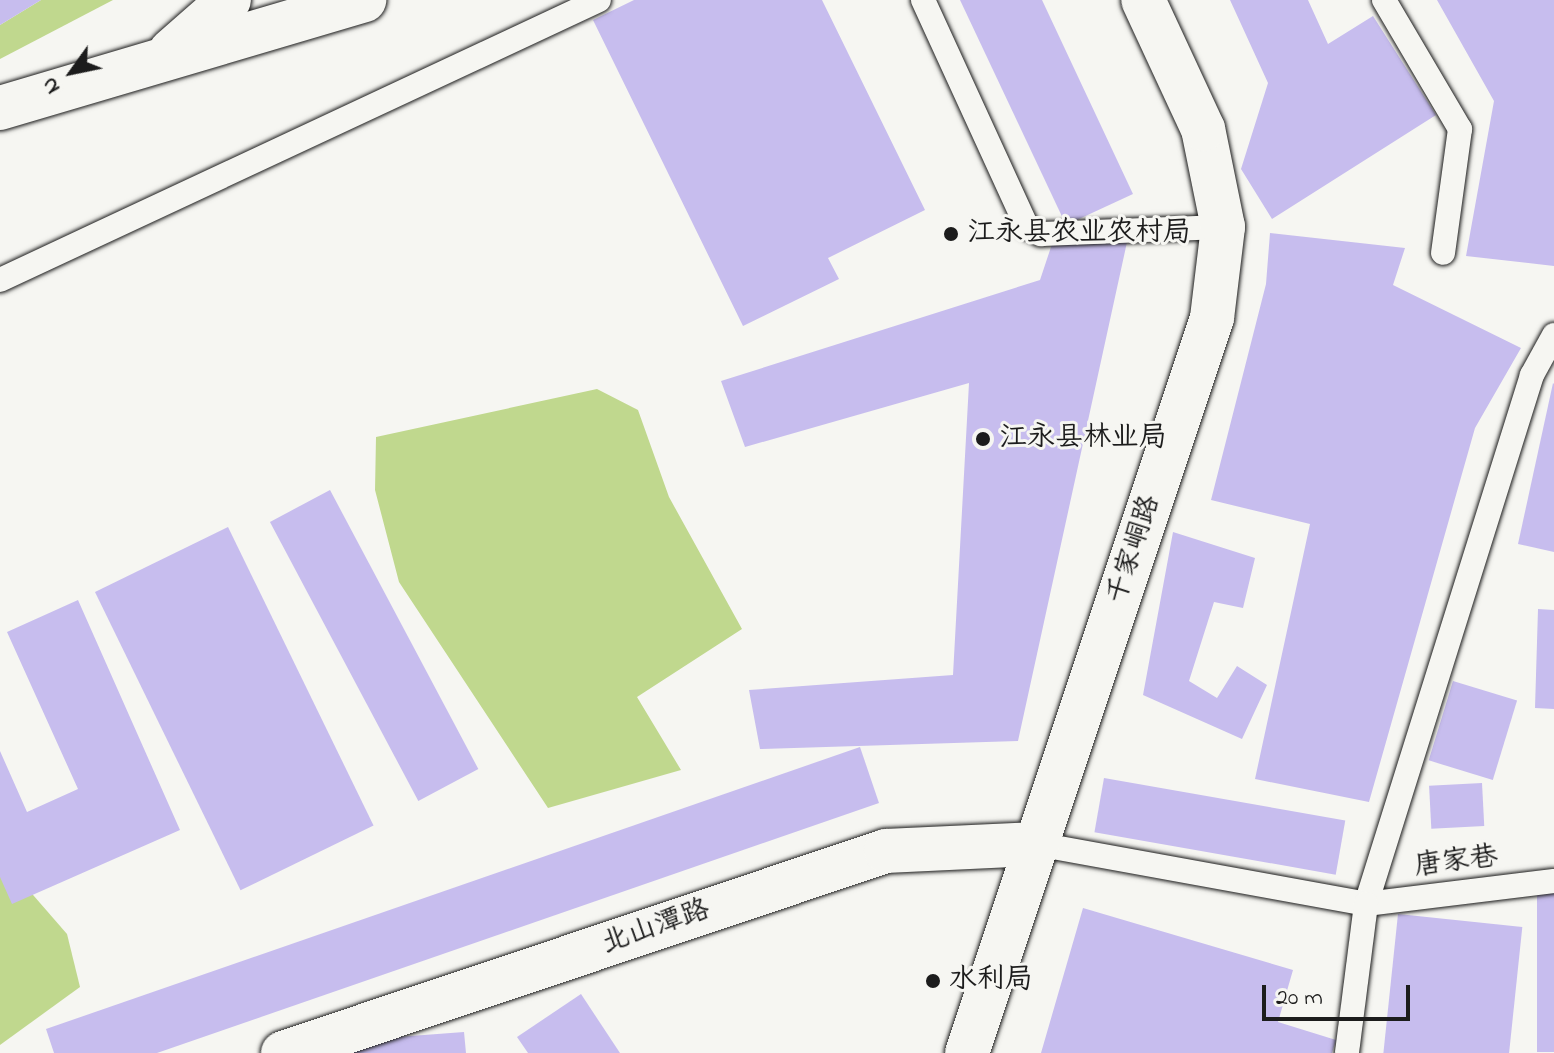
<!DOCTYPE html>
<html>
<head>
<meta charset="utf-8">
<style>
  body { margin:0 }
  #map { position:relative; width:1554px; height:1053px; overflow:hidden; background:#f6f6f2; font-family:"Indie Flower","LXGW WenKai TC",sans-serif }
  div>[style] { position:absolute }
  .green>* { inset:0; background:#c0d88e }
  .building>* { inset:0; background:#c7bdee; transform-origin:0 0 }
  .roads { filter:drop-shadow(0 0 2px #1c1c1c) drop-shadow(0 0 2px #1c1c1c) }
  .service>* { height:24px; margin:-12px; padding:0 12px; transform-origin:12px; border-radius:12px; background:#f6f6f2 }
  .minor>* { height:44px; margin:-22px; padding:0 22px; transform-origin:22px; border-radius:22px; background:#f6f6f2 }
  .secondary>* { height:44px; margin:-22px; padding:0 22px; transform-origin:22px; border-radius:22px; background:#f6f6f2 }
  .dots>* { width:22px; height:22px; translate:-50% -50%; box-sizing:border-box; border:4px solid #f6f6f2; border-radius:50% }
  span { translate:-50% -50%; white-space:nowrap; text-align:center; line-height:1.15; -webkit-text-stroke:6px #f6f6f2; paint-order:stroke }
  .poi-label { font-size:28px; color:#1c1c1c }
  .left { translate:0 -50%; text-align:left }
  .street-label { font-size:28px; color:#1c1c1c }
  .north { position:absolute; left:32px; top:32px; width:80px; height:80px; -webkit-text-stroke:6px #f6f6f2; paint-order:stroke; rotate:237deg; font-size:22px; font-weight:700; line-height:32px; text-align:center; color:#1c1c1c }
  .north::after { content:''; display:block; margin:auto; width:28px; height:36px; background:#1c1c1c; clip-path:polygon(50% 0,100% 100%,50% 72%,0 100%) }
  .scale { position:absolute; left:1262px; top:985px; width:148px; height:36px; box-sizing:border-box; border:4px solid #1c1c1c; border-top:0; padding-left:10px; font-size:24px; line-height:28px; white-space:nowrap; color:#1c1c1c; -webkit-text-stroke:6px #f6f6f2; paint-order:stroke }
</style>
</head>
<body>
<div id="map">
  <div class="green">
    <div style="clip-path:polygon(41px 0,113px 0,0 59px,0 25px)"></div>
    <div style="clip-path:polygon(597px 389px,638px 410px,669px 497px,742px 629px,637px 697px,681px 770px,548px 808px,399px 582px,375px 490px,376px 437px)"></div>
    <div style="clip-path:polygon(0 857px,67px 934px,80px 987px,0 1045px)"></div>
  </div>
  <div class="building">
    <div style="clip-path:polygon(0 0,41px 0,0 25px)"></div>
    <div style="clip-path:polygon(634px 0,822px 0,925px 210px,828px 258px,839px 279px,743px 326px,593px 20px)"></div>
    <div style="clip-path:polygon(960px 0,1042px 0,1133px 194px,1066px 225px)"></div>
    <div style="clip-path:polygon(1230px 0,1308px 0,1328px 44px,1373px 16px,1436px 115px,1272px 219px,1241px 169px,1268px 83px)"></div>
    <div style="clip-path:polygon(1437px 0,1554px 0,1554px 266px,1466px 256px,1494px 101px)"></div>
    <div style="clip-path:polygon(1129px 233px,1018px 741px,760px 749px,749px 690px,953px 675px,969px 383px,745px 447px,721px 381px,1040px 280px,1054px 238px)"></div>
    <div style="clip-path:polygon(1270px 233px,1405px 248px,1393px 285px,1521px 348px,1475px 428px,1369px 802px,1255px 779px,1310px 524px,1211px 500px,1266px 284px)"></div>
    <div style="clip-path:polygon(1553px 383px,1554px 384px,1554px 552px,1518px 544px)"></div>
    <div style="left:330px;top:490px;width:316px;height:68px;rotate:62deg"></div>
    <div style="left:228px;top:527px;width:332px;height:148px;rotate:64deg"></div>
    <div style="clip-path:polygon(1173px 532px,1255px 558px,1243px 608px,1214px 602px,1189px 681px,1217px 698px,1237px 666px,1267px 685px,1242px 739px,1143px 695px)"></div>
    <div style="clip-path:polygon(78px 600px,180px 830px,12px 904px,0 877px,0 751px,27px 812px,78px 789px,7px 632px)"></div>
    <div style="clip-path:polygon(1538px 609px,1554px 610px,1554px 709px,1535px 708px)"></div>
    <div style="left:1453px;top:681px;width:67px;height:83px;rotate:17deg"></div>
    <div style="clip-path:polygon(860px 747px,879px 803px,157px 1053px,54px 1053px,46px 1029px)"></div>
    <div style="left:1104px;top:778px;width:245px;height:55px;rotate:10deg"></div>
    <div style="left:1482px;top:783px;width:43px;height:53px;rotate:87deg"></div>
    <div style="left:1537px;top:892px;width:17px;height:160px"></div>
    <div style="clip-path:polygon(1083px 908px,1293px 970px,1278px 1022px,1336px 1040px,1332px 1053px,1041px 1053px)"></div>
    <div style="left:1398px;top:914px;width:125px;height:140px;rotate:6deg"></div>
    <div style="clip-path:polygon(581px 994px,620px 1053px,528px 1053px,517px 1037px)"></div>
    <div style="clip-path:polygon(464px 1032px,466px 1053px,345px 1053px,344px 1041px)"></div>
  </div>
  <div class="roads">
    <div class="service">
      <div style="left:923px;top:0;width:250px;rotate:65.4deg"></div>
      <div style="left:1027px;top:227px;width:16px;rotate:27deg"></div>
      <div style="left:1041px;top:234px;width:182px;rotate:-2.2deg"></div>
      <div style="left:1384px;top:0;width:150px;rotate:59.5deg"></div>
      <div style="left:1460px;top:129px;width:125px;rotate:97.8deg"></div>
      <div style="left:0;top:280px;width:661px;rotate:-25.05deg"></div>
      <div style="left:1554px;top:335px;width:46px;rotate:118.8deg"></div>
      <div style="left:1532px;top:375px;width:554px;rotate:107.42deg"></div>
      <div style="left:1366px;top:904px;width:189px;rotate:-7deg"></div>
      <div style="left:1037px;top:844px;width:334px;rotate:10.3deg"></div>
      <div style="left:1366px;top:904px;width:150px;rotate:97.3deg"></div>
    </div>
    <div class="minor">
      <div style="left:171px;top:51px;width:77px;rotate:-41.3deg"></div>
      <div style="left:0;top:108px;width:380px;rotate:-16.5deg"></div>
    </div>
    <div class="secondary">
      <div style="left:283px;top:1053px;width:636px;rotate:-18.52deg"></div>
      <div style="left:886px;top:851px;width:151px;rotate:-2.7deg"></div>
      <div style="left:967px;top:1053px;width:775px;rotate:-71.57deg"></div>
      <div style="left:1212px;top:318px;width:92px;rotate:-83.1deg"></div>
      <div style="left:1223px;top:227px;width:100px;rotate:-101.5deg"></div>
      <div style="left:1203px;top:129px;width:142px;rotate:-114.9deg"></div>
    </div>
  </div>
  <div class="dots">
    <div style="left:951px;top:234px;background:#1c1c1c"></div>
    <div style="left:983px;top:439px;background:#1c1c1c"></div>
    <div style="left:933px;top:981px;background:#1c1c1c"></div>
  </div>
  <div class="poi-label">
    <span class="left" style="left:967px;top:234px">江永县农业农村局</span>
    <span class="left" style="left:999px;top:439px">江永县林业局</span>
    <span class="left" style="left:949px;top:981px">水利局</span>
  </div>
  <div class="street-label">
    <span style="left:1135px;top:550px;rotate:-72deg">千家峒路</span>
    <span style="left:1456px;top:863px;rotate:-7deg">唐家巷</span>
    <span style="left:656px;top:928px;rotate:-19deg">北山潭路</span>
  </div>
  <div class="north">N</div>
  <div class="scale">20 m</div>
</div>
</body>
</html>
